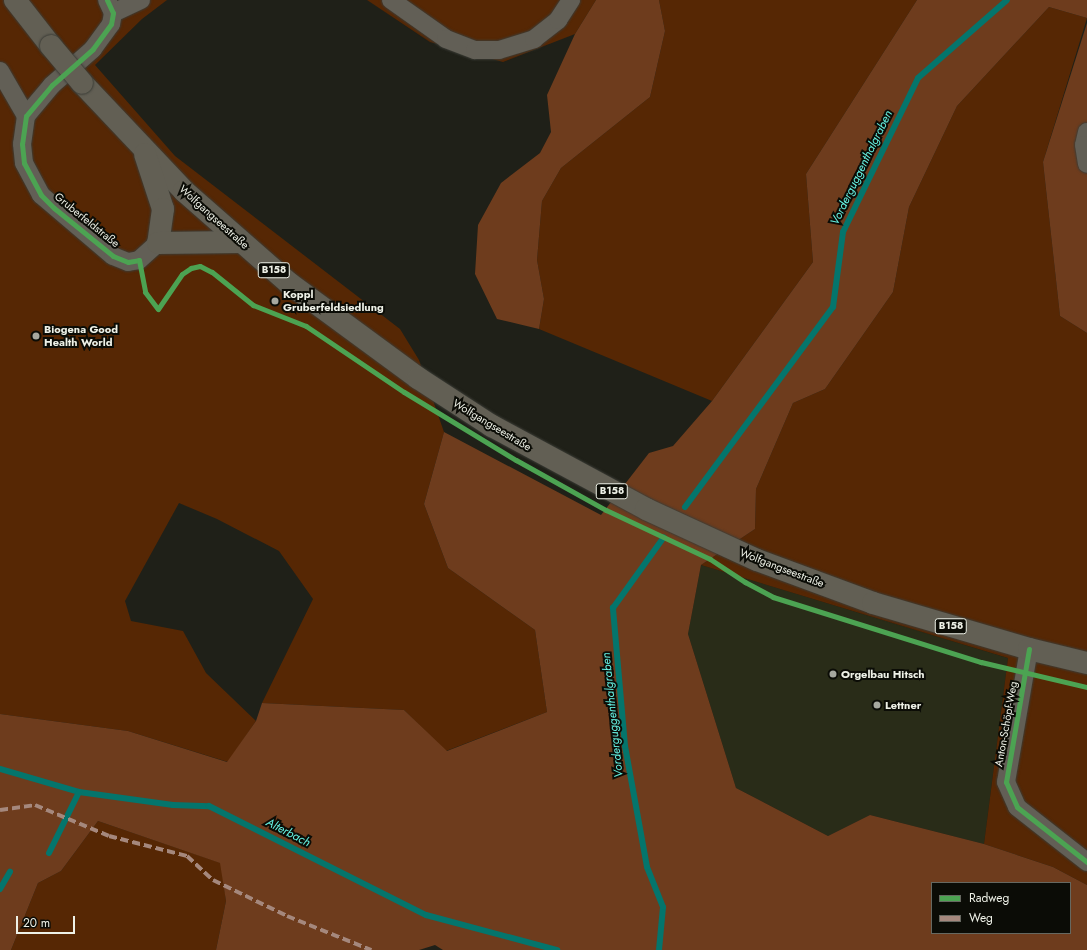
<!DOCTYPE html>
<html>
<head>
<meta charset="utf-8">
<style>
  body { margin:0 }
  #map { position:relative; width:1087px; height:950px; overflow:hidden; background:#1f2018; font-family:Jost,sans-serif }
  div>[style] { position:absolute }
  .built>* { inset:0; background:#292c18 }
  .green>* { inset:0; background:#562704 }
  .forest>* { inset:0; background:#6e3c1d }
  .stream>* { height:6px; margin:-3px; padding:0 3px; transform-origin:3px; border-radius:3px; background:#04756c }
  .roads { filter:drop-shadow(0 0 1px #3b3c36) drop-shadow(0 0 1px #3b3c36) }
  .street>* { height:18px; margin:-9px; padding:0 9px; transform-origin:9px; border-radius:9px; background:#625f56 }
  .primary>* { height:22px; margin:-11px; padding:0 11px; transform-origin:11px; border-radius:11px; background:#625f54 }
  .bridges { filter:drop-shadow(0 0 1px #3b3c36) drop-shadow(0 0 1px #3b3c36) }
  .primary-bridge>* { height:22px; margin:-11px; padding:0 11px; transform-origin:11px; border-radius:11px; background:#625f54 }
  .quiet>* { height:4px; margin-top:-2px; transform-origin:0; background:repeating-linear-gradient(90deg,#a5887d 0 8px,transparent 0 12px) }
  .cycleway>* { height:5px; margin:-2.5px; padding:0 2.5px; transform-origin:2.5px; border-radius:2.5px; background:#4ca352 }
  .dots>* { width:11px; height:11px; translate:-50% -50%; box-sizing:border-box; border:2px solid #0b0c06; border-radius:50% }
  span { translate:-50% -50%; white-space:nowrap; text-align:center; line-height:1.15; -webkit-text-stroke:4px #0b0c06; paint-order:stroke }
  .shield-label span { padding:1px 3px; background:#0b0c06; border:1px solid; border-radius:3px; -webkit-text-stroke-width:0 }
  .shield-label { font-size:10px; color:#eef1e7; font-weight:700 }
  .street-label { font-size:11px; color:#eef1e7 }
  .poi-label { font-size:11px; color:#eef1e7; font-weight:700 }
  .left { translate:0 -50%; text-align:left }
  .water-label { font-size:12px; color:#66f2e3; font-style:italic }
  .legend { position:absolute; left:931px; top:882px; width:140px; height:52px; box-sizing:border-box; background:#0b0c06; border:1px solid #666860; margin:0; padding:5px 7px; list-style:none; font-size:12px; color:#eef1e7 }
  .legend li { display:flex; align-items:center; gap:8px; height:20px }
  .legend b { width:20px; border:1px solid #666860 }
  .scale { position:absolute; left:16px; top:916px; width:59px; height:18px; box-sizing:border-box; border:2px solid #eef1e7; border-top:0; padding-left:5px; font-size:12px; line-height:14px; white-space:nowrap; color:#eef1e7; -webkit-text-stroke:3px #0b0c06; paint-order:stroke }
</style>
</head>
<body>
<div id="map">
  <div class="built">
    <div style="clip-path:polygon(701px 565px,1008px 658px,984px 844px,870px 815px,828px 836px,736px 788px,688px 634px)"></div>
  </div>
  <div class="green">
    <div style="clip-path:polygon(0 0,167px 0,142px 19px,95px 65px,175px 156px,400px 329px,419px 360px,444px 432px,424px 504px,448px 568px,535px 630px,547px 712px,446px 751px,404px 710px,262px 703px,313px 599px,279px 551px,217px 519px,179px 503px,125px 601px,131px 621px,183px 631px,206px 673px,256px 721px,228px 762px,128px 731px,0 714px)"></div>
    <div style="clip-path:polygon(367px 0,596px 0,575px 34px,503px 62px,430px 42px)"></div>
    <div style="clip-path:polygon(659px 0,917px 0,806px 174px,813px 262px,712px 401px,539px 329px,544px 299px,537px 260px,542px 201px,561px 168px,650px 97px,665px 31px)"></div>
    <div style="clip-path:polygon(1049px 7px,1087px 18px,1043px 162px,1060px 316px,1087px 333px,1087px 885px,1053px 867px,984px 844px,1008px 658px,701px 565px,755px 529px,756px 489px,793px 403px,825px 389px,893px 292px,909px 207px,957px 106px)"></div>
    <div style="clip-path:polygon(98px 821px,221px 863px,226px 901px,216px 950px,11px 950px,38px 883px,61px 871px)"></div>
  </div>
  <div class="forest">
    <div style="clip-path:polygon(596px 0,659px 0,665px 31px,650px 97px,561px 168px,542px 201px,537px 260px,544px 299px,539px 329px,497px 319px,475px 274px,478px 225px,501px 183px,540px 153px,551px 132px,547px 95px,575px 34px)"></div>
    <div style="clip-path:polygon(evenodd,917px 0,1087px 0,1087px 18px,1049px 7px,957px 106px,909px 207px,893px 292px,825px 389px,793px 403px,756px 489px,755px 529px,701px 565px,688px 634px,736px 788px,828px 836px,870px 815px,984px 844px,1053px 867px,1087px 885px,1087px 950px,443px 950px,435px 945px,419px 950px,216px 950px,226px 901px,220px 863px,98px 821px,61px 871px,38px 883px,11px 950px,0 950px,0 714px,128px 731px,227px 762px,256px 721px,262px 703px,404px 710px,447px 751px,547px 712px,535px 630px,448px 568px,424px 504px,444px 432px,601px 515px,649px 453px,673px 446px,712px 401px,813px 262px,806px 174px,917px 0,932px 883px,1070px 883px,1070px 933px,932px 933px,932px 883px)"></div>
    <div style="clip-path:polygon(1087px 23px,1087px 333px,1060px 316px,1043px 162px)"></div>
  </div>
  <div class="stream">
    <div style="left:685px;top:507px;width:249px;rotate:-53.5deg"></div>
    <div style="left:833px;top:307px;width:76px;rotate:-82.4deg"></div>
    <div style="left:843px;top:232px;width:171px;rotate:-64deg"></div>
    <div style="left:918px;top:78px;width:118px;rotate:-41.2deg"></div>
    <div style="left:0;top:769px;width:82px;rotate:16.2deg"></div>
    <div style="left:79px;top:792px;width:95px;rotate:7.9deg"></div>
    <div style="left:173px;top:805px;width:36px;rotate:2deg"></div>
    <div style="left:209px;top:806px;width:243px;rotate:26.7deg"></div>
    <div style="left:426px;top:915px;width:136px;rotate:15deg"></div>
    <div style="left:49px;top:853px;width:68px;rotate:-63.8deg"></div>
    <div style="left:0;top:889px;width:20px;rotate:-60deg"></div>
    <div style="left:659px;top:950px;width:43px;rotate:-84.7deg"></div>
    <div style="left:663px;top:907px;width:43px;rotate:-111.8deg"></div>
    <div style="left:647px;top:867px;width:123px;rotate:-100.3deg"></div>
    <div style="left:625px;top:746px;width:139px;rotate:-95deg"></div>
    <div style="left:613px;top:608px;width:87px;rotate:-54.3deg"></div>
  </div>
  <div class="roads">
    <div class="street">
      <div style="left:107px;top:0;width:14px;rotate:65deg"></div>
      <div style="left:113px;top:13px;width:11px;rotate:100deg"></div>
      <div style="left:111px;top:24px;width:31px;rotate:126deg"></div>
      <div style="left:93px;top:49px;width:55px;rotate:138.7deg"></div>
      <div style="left:52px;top:85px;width:40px;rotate:130deg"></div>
      <div style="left:26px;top:116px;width:28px;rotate:98deg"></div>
      <div style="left:22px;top:144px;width:19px;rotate:84deg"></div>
      <div style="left:24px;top:163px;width:36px;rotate:62deg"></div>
      <div style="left:41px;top:195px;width:94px;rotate:40.3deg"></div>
      <div style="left:113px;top:256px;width:16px;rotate:22deg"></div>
      <div style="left:128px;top:262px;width:11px;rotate:-10deg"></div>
      <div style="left:139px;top:260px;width:25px;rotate:-42deg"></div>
      <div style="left:391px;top:0;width:67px;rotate:35.3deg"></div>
      <div style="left:446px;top:39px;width:31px;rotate:21deg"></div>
      <div style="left:475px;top:50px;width:24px"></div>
      <div style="left:499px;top:50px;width:37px;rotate:-17deg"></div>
      <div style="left:534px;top:39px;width:31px;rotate:-38deg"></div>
      <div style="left:558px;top:20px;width:24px;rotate:-57deg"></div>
      <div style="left:113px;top:13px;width:31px;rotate:-25deg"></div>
      <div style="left:0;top:71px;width:52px;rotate:60deg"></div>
      <div style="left:1087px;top:132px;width:13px;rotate:103deg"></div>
      <div style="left:1084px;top:145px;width:19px;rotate:81deg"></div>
      <div style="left:1029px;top:649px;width:135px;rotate:99.8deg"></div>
      <div style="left:1006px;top:782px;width:27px;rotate:66deg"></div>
      <div style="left:1017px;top:807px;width:89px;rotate:38.2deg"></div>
    </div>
    <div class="primary">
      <div style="left:15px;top:0;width:58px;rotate:52deg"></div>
      <div style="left:82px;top:83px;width:149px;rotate:46.6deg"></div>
      <div style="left:184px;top:191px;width:141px;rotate:41.3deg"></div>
      <div style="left:290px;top:284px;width:159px;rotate:36.3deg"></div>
      <div style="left:418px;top:378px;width:88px;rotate:33deg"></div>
      <div style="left:492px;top:426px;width:175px;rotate:28.3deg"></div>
      <div style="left:646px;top:509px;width:122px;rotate:24.7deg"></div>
      <div style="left:757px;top:560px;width:124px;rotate:20.3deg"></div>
      <div style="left:873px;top:603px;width:163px;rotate:16.4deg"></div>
      <div style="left:1029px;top:649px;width:60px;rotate:13.6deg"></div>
      <div style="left:145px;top:154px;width:58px;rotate:71.9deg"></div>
      <div style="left:163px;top:209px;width:34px;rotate:98deg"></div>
      <div style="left:158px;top:243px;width:82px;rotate:-0.7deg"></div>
    </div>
  </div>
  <div class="bridges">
    <div class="primary-bridge">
      <div style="left:51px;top:46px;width:48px;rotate:50deg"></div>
    </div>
  </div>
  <div class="quiet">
    <div style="left:0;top:810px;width:35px;rotate:-8deg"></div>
    <div style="left:35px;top:805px;width:80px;rotate:22.7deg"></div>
    <div style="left:109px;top:836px;width:81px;rotate:14.4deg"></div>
    <div style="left:187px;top:856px;width:35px;rotate:43deg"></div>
    <div style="left:213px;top:880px;width:82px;rotate:25.9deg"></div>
    <div style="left:287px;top:916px;width:91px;rotate:22deg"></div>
  </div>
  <div class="cycleway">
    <div style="left:107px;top:0;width:14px;rotate:65deg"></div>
    <div style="left:113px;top:13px;width:11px;rotate:100deg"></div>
    <div style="left:111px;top:24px;width:31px;rotate:126deg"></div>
    <div style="left:93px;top:49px;width:55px;rotate:138.7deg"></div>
    <div style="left:52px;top:85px;width:40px;rotate:130deg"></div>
    <div style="left:26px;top:116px;width:28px;rotate:98deg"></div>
    <div style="left:22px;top:144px;width:19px;rotate:84deg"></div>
    <div style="left:24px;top:163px;width:36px;rotate:62deg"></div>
    <div style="left:41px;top:195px;width:18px;rotate:45deg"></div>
    <div style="left:54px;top:208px;width:76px;rotate:39.1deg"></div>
    <div style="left:113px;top:256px;width:16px;rotate:22deg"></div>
    <div style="left:128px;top:262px;width:11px;rotate:-10deg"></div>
    <div style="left:139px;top:260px;width:33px;rotate:79deg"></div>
    <div style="left:145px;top:292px;width:21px;rotate:53deg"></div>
    <div style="left:158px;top:309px;width:42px;rotate:-55.6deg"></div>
    <div style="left:182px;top:274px;width:11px;rotate:-34deg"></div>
    <div style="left:191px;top:268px;width:9px;rotate:-13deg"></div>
    <div style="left:200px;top:266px;width:13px;rotate:27deg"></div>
    <div style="left:212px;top:272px;width:53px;rotate:38.8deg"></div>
    <div style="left:253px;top:305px;width:57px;rotate:21.6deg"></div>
    <div style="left:306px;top:326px;width:118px;rotate:34deg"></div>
    <div style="left:404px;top:392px;width:131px;rotate:31.3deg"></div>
    <div style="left:516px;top:460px;width:103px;rotate:29.1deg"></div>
    <div style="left:606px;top:510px;width:115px;rotate:25.2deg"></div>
    <div style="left:710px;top:559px;width:42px;rotate:33.3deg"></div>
    <div style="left:745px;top:582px;width:32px;rotate:28deg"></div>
    <div style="left:773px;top:597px;width:218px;rotate:17.4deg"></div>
    <div style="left:981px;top:662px;width:109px;rotate:13.3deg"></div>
    <div style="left:1029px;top:649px;width:135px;rotate:99.8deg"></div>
    <div style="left:1006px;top:782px;width:27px;rotate:66deg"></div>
    <div style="left:1017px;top:807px;width:89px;rotate:38.2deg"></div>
  </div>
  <div class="dots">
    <div style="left:275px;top:301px;background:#a6a89f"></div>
    <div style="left:36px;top:336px;background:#a6a89f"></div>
    <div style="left:833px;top:674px;background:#a6a89f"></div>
    <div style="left:877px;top:705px;background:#a6a89f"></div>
  </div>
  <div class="shield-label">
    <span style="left:274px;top:270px">B158</span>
    <span style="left:612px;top:491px">B158</span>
    <span style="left:951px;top:626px">B158</span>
  </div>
  <div class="street-label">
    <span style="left:214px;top:217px;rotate:42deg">Wolfgangseestraße</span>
    <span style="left:87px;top:220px;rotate:39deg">Gruberfeldstraße</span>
    <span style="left:492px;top:425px;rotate:31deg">Wolfgangseestraße</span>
    <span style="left:782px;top:568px;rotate:21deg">Wolfgangseestraße</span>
    <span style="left:1006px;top:724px;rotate:-80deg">Anton-Schöpf-Weg</span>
  </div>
  <div class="poi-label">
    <span class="left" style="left:283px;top:301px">Koppl<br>Gruberfeldsiedlung</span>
    <span class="left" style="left:44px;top:336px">Biogena Good<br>Health World</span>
    <span class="left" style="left:841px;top:674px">Orgelbau Hitsch</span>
    <span class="left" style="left:885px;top:705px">Lettner</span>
  </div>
  <div class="water-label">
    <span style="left:862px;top:168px;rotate:-64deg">Vorderguggenthalgraben</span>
    <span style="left:613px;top:715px;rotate:-96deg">Vorderguggenthalgraben</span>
    <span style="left:288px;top:833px;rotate:27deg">Alterbach</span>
  </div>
  <ul class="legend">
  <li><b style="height:5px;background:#4ca352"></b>Radweg</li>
  <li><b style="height:5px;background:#a5887d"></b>Weg</li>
  </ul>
  <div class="scale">20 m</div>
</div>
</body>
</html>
